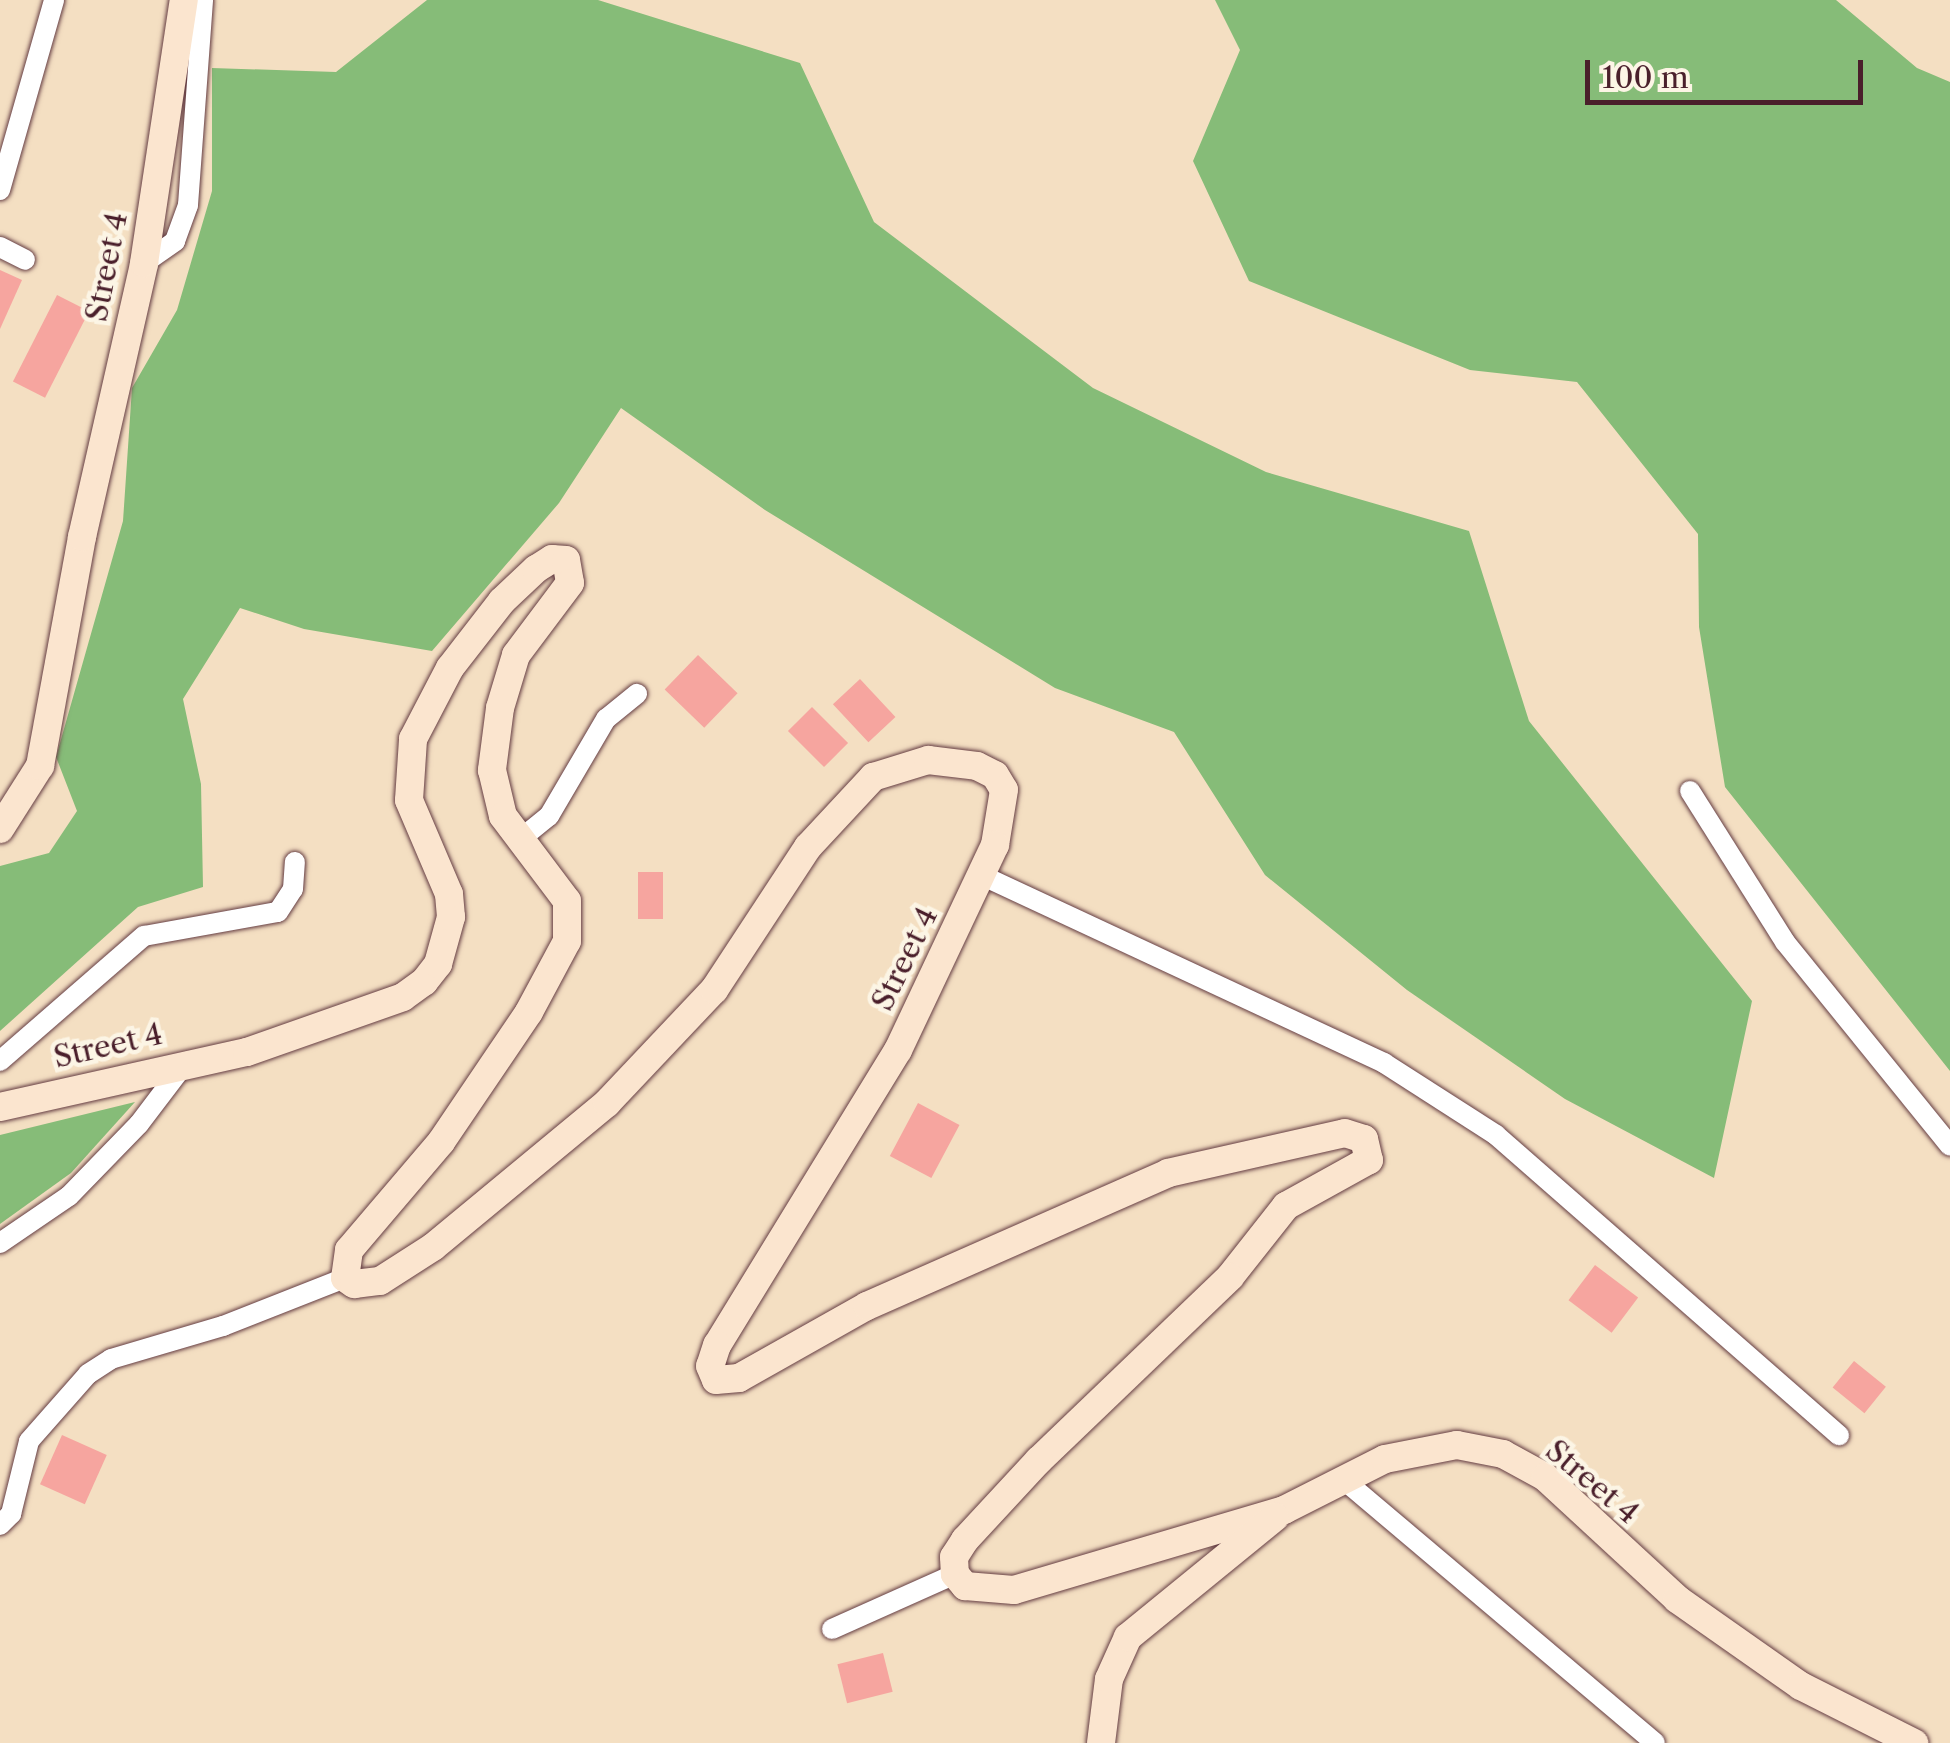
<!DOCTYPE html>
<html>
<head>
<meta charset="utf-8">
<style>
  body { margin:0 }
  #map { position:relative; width:1950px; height:1743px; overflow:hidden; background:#f4dfc2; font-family:"Libre Caslon Text",serif }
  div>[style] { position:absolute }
  .forest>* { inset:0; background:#86bc78 }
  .building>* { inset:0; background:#f6a59f; transform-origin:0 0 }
  .roads { filter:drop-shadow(0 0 2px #643c42) drop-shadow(0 0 2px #643c42) }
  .street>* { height:20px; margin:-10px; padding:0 10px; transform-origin:10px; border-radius:10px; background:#fff }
  .secondary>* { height:28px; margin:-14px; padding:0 14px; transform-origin:14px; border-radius:14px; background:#fbe5cf }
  span { translate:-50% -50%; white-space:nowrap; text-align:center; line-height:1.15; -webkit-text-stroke:9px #fcf5e5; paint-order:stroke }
  .street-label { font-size:30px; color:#4a1f2b }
  .scale { position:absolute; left:1585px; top:60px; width:278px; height:45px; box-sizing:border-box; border:5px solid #4a1f2b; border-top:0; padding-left:12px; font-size:30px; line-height:35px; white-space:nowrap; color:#4a1f2b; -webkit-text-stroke:8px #fcf5e5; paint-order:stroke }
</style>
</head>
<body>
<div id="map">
  <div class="forest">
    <div style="clip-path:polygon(427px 0,598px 0,800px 63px,874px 222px,1093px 388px,1266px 472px,1469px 531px,1529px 721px,1752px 1001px,1714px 1178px,1565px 1099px,1407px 990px,1265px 875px,1174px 732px,1055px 688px,765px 510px,621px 408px,559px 503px,432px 651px,304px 629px,240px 608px,183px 699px,201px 784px,203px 887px,138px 907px,0 1031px,0 866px,49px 853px,77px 811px,56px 757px,123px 521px,132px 388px,177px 310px,212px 191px,212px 68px,336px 72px)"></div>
    <div style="clip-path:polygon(1215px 0,1836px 0,1917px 68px,1950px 82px,1950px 1071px,1725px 787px,1699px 627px,1698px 534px,1577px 382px,1470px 370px,1249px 281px,1193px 161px,1240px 50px)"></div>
    <div style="clip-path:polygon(135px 1102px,71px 1173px,0 1224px,0 1135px)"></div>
  </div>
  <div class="building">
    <div style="clip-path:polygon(0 270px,22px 280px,0 329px)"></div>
    <div style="left:57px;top:295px;width:36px;height:97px;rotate:27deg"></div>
    <div style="left:698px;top:655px;width:55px;height:48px;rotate:44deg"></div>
    <div style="left:860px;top:679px;width:52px;height:37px;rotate:47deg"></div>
    <div style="left:812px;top:707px;width:51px;height:34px;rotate:45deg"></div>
    <div style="left:638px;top:872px;width:25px;height:47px"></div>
    <div style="left:918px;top:1103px;width:47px;height:60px;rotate:28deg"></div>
    <div style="left:1595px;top:1265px;width:54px;height:44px;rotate:37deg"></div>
    <div style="left:1854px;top:1361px;width:41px;height:34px;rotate:39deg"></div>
    <div style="left:62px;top:1435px;width:49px;height:54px;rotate:24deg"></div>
    <div style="left:883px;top:1653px;width:40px;height:47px;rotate:76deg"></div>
  </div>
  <div class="roads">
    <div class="street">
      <div style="left:0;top:190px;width:198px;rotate:-74.1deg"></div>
      <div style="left:0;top:247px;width:28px;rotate:27deg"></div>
      <div style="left:144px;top:263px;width:38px;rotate:-35deg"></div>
      <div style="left:175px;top:241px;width:38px;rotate:-70deg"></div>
      <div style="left:188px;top:205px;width:206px;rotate:-85.8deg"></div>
      <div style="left:1690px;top:791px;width:178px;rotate:57.8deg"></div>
      <div style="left:1785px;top:942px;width:262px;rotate:51deg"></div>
      <div style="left:518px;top:841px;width:40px;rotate:-39deg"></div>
      <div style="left:549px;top:816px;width:113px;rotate:-59.6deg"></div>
      <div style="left:606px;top:719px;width:40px;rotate:-39deg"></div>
      <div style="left:981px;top:875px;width:445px;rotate:25deg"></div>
      <div style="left:1384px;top:1063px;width:133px;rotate:32.7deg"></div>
      <div style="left:1496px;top:1135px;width:456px;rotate:41.2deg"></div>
      <div style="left:0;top:1061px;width:191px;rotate:-41deg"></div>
      <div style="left:144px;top:936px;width:136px;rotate:-10.2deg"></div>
      <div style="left:278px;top:912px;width:27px;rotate:-57deg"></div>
      <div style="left:293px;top:889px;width:27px;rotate:-86deg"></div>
      <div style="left:0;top:1243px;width:83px;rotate:-34.3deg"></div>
      <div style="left:69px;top:1196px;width:100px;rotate:-45.8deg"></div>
      <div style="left:139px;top:1124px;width:78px;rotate:-52.8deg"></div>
      <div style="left:1344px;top:1480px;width:407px;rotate:40.2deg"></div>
      <div style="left:0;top:1525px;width:16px;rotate:-45deg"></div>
      <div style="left:11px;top:1514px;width:75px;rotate:-76.1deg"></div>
      <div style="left:29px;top:1441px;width:89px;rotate:-48.6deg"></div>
      <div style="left:88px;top:1374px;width:27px;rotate:-33deg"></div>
      <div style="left:111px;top:1359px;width:117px;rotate:-16.4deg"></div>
      <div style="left:223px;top:1326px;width:131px;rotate:-21.5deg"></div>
      <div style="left:832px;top:1629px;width:135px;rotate:-24.1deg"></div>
    </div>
    <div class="secondary">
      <div style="left:0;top:829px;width:75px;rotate:-57.6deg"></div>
      <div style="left:40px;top:766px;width:233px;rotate:-79.6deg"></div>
      <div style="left:82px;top:537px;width:281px;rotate:-77.2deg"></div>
      <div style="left:144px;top:263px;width:266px;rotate:-81.4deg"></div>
      <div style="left:0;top:1107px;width:253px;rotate:-12.6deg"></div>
      <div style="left:247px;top:1052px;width:165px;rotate:-19.4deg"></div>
      <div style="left:403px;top:997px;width:26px;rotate:-36deg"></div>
      <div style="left:424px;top:982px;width:23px;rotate:-52deg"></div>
      <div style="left:438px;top:964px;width:49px;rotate:-74.5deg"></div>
      <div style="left:451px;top:917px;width:23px;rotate:-95deg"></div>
      <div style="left:449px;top:894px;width:102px;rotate:-113.1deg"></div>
      <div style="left:409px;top:800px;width:61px;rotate:-86.2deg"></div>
      <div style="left:413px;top:739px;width:80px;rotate:-62.5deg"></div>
      <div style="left:450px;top:668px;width:85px;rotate:-52.2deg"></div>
      <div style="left:502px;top:601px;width:47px;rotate:-43.3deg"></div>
      <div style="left:536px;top:569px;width:19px;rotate:-32deg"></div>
      <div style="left:552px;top:559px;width:14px;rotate:4deg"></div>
      <div style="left:566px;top:560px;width:23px;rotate:80deg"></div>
      <div style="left:570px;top:583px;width:90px;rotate:126.9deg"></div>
      <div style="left:516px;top:655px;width:55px;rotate:106.8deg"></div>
      <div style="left:500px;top:708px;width:63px;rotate:97.4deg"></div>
      <div style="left:492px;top:770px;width:47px;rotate:76.6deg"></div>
      <div style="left:503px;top:816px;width:106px;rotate:53deg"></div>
      <div style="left:567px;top:901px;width:40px;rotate:90deg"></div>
      <div style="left:567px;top:941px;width:81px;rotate:118.2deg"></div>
      <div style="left:529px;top:1012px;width:157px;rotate:124.1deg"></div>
      <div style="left:441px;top:1142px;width:142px;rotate:130.4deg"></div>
      <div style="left:349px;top:1250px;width:28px;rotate:98deg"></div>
      <div style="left:345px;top:1278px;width:11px;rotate:34deg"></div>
      <div style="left:354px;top:1284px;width:26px;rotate:-7deg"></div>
      <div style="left:380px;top:1281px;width:63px;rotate:-32.7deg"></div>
      <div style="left:433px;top:1247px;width:226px;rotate:-39.6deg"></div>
      <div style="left:607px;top:1103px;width:156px;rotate:-46.6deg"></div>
      <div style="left:714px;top:990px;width:171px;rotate:-56.7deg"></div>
      <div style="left:808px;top:847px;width:96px;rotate:-47.1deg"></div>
      <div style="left:873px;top:777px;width:58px;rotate:-17.2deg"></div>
      <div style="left:928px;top:760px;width:49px;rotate:7deg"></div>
      <div style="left:977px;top:766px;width:20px;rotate:27deg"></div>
      <div style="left:995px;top:775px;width:17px;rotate:59deg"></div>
      <div style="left:1004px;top:790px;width:56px;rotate:99.3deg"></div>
      <div style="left:995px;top:845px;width:227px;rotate:115.3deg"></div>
      <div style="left:898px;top:1050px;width:346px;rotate:121.5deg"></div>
      <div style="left:717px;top:1345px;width:22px;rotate:108deg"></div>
      <div style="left:710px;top:1366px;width:15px;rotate:67deg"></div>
      <div style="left:716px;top:1380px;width:23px;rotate:-5deg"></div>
      <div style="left:739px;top:1378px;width:147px;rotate:-29.4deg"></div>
      <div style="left:867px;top:1306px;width:329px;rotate:-23.8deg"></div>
      <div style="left:1168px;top:1173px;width:181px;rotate:-12.7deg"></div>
      <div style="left:1345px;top:1133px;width:20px;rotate:18deg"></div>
      <div style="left:1364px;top:1139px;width:22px;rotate:77deg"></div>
      <div style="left:1369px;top:1160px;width:95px;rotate:151deg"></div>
      <div style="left:1286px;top:1206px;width:90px;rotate:128.3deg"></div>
      <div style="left:1230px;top:1277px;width:265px;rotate:136.2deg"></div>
      <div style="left:1039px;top:1460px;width:109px;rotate:132.8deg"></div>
      <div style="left:965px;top:1540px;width:20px;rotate:123deg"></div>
      <div style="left:954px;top:1557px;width:17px;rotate:87deg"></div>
      <div style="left:955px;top:1574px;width:16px;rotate:50deg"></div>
      <div style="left:965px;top:1586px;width:49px;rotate:4.7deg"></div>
      <div style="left:1014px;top:1590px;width:282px;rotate:-16.5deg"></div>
      <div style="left:1284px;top:1510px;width:113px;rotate:-26.8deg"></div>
      <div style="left:1385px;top:1459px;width:73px;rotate:-11deg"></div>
      <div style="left:1457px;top:1445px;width:47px;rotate:11.1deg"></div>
      <div style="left:1503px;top:1454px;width:48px;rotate:28.7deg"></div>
      <div style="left:1545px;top:1477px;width:180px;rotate:42.7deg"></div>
      <div style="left:1677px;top:1599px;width:151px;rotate:35.1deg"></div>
      <div style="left:1801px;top:1686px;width:127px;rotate:26.8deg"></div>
      <div style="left:1101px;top:1743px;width:64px;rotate:-82.9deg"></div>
      <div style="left:1109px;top:1679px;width:46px;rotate:-65.7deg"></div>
      <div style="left:1128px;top:1637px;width:190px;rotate:-39.2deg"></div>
    </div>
  </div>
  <div class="street-label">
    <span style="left:107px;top:267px;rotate:-79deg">Street 4</span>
    <span style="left:905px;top:959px;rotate:-64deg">Street 4</span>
    <span style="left:108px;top:1046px;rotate:-13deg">Street 4</span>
    <span style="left:1592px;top:1482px;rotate:40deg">Street 4</span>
  </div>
  <div class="scale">100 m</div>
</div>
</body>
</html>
